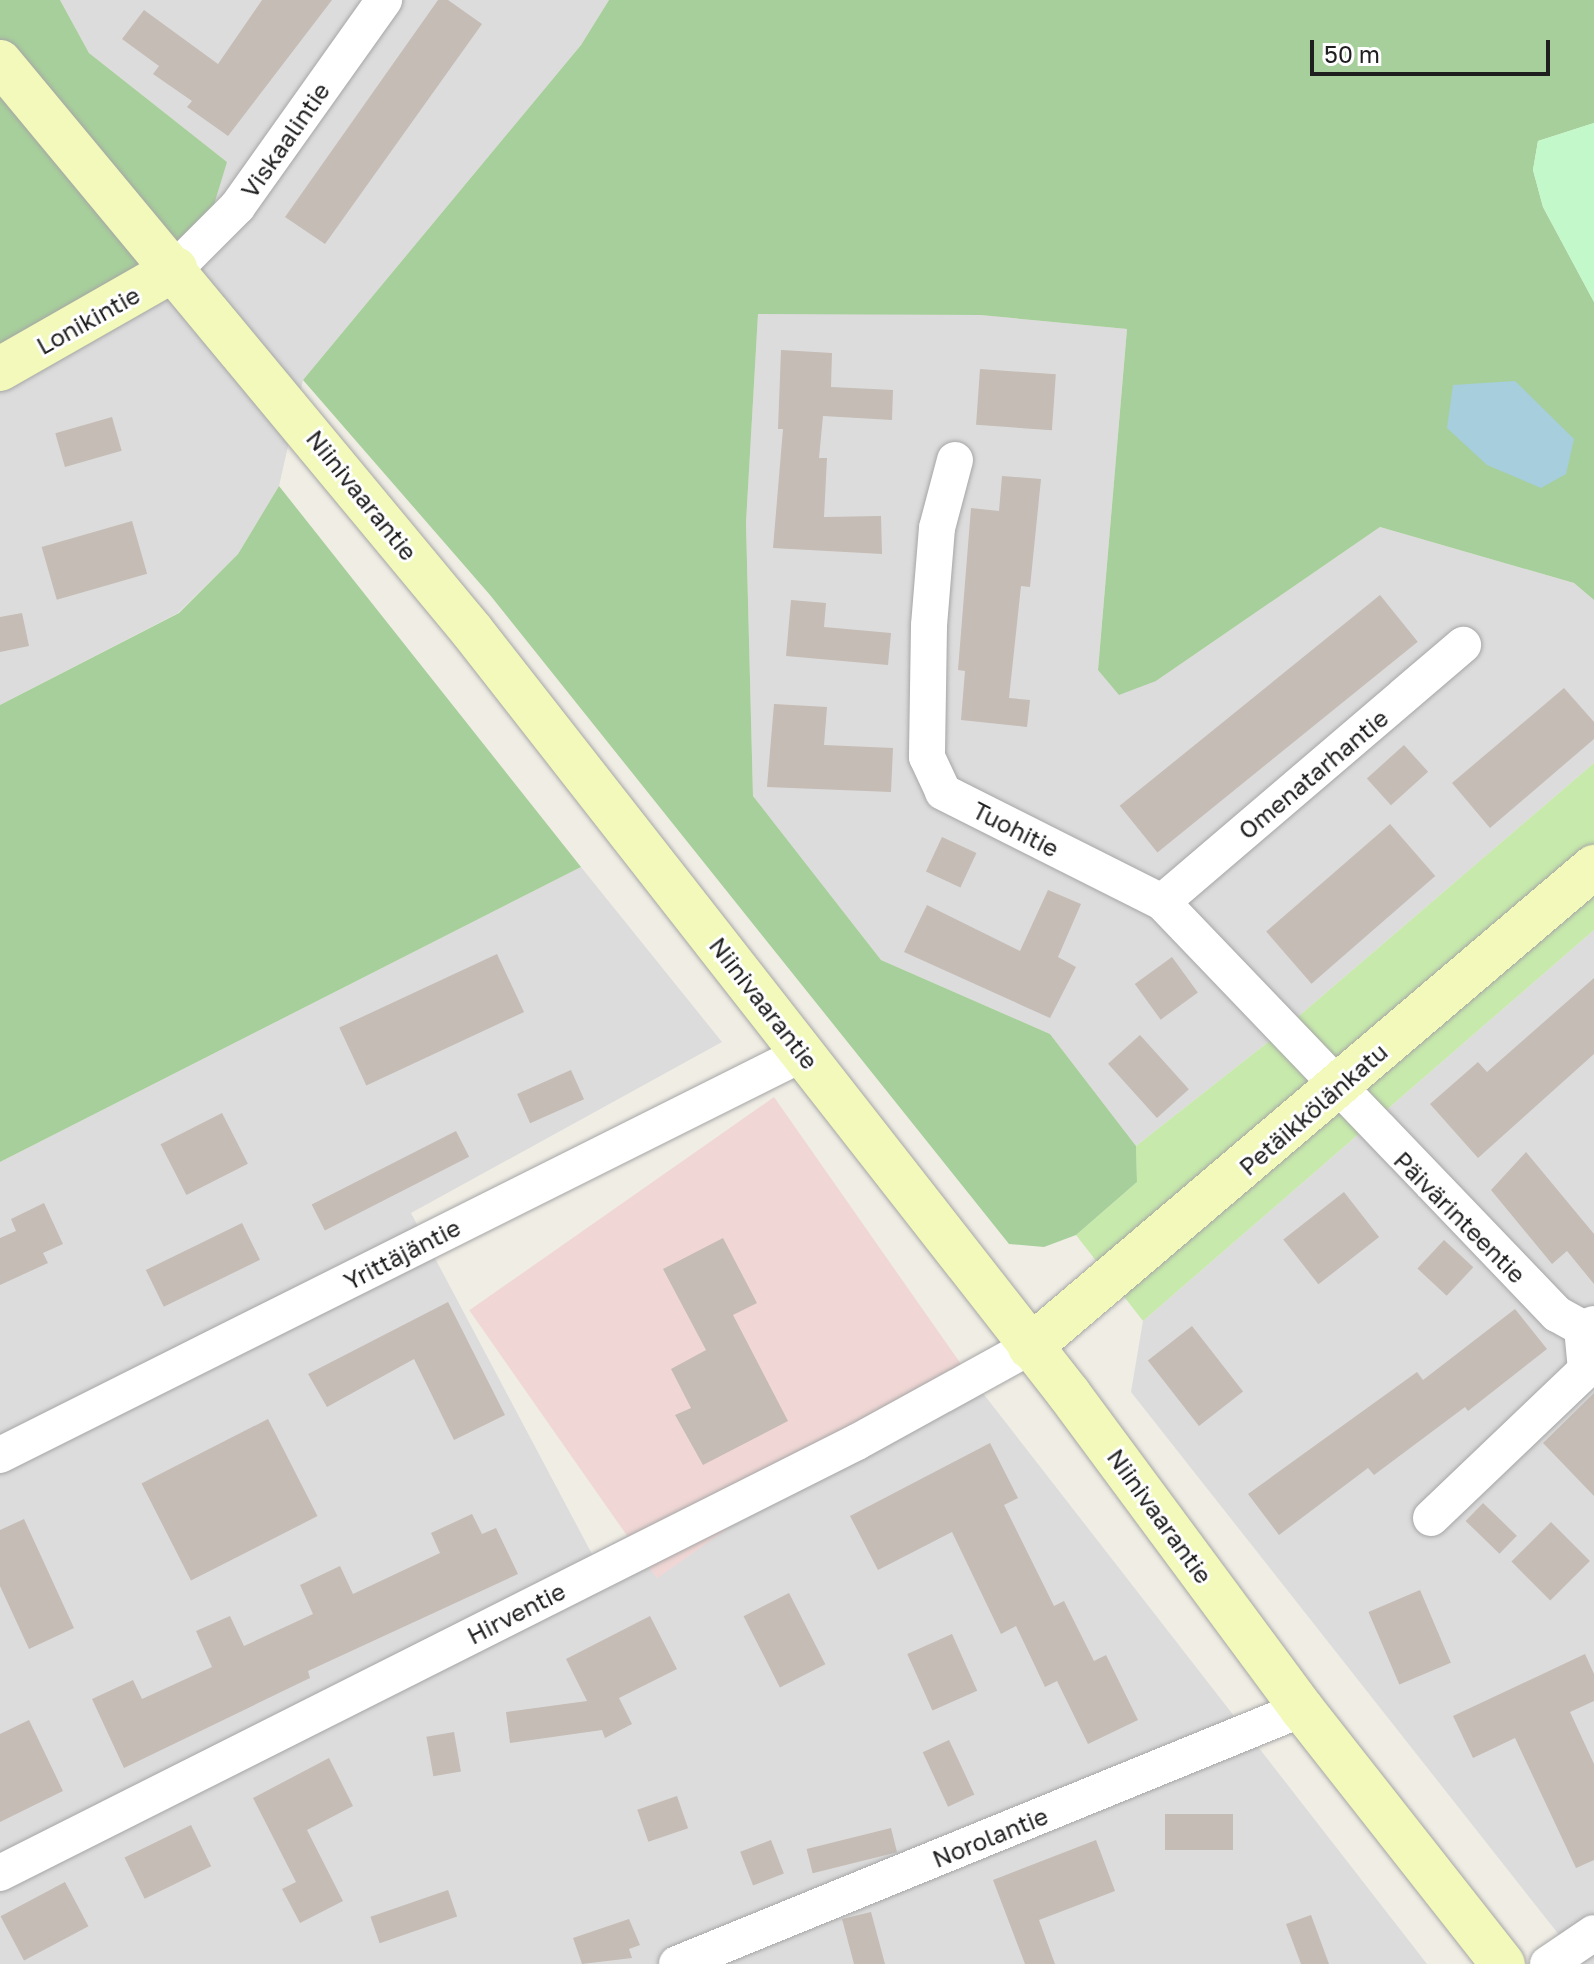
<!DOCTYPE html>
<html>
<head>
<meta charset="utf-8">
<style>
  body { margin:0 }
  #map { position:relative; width:1594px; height:1964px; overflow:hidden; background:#f0ede5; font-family:"Golos Text",sans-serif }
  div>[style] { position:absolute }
  .residential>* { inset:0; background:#dddcdc }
  .commercial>* { inset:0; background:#f0d7d5; transform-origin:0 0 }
  .grass>* { inset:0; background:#c7e9ac }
  .forest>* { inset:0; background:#a7cf9b }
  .park>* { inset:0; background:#c3f9ca }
  .water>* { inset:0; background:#a6cedd }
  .building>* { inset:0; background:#c4bcb5; transform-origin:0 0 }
  .roads { filter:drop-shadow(0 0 2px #a6a6a6) drop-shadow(0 0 2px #a6a6a6) }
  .street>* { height:36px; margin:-18px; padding:0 18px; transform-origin:18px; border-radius:18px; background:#fff }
  .secondary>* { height:44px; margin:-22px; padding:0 22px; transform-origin:22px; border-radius:22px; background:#f2f9ba }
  span { translate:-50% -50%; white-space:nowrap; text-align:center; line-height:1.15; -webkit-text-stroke:6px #fff; paint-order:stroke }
  .street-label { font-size:24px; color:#1f1f1f }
  .scale { position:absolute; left:1310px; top:40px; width:240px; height:36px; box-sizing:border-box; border:4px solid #1f1f1f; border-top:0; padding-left:10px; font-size:24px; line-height:28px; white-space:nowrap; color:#1f1f1f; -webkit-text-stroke:6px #fff; paint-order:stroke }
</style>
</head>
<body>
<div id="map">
  <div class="residential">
    <div style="clip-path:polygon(60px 0,609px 0,581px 45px,303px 380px,279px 486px,238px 554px,178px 613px,0 705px,0 353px,227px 162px,89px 53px)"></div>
    <div style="clip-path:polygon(758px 313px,980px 315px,1127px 329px,1098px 669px,1156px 681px,1380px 527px,1574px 583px,1594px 600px,1594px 763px,1272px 1039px,1136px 1146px,1050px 1034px,881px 960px,753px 796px,746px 523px)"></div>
    <div style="clip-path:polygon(581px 867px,722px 1042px,411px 1213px,592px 1554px,961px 1365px,1427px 1964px,0 1964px,0 1162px)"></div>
    <div style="clip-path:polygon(1594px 930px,1594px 1964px,1582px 1964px,1131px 1392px,1143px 1321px)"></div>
  </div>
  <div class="commercial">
    <div style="left:774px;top:1097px;width:327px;height:372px;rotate:55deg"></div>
  </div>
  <div class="grass">
    <div style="clip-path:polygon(1594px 763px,1594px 930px,1143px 1321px,1076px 1235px,1137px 1182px,1136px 1146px,1272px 1039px)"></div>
  </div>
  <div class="forest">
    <div style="clip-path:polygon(0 0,60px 0,89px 53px,227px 162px,209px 221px,0 353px)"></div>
    <div style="clip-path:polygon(609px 0,1594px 0,1594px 123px,1538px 141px,1533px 170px,1543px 207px,1594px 302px,1594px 600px,1574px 583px,1380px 527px,1156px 681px,1119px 695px,1098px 670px,1127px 329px,980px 315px,758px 314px,746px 523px,753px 796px,881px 960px,1050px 1034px,1136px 1146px,1137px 1182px,1076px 1235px,1044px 1247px,1009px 1244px,490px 595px,303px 380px,581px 45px)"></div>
    <div style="clip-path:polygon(279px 486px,581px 867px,0 1162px,0 705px,179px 613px,238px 554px)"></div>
  </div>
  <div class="park">
    <div style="clip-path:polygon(1594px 123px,1594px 302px,1543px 207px,1533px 170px,1538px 141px)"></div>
  </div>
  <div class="water">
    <div style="clip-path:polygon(1515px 381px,1574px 439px,1566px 474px,1541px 488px,1487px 465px,1447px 428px,1453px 385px)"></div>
  </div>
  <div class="building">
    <div style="clip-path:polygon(262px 0,332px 0,228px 136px,187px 107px,192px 101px,153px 74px,159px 66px,122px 39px,144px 10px,218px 64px)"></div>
    <div style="clip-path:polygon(438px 0,448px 0,482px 24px,325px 244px,285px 217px)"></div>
    <div style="clip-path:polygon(781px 350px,832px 353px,831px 387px,893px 390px,892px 420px,823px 416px,819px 458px,827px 458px,824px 517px,881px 516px,882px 554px,773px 548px,783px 429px,778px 429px)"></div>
    <div style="left:980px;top:369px;width:76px;height:56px;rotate:4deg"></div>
    <div style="left:112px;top:417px;width:35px;height:59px;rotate:74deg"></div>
    <div style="clip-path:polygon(1002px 476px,1041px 479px,1030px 587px,1021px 586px,1009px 698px,1030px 700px,1027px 727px,961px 720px,965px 671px,958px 670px,971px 508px,999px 511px)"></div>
    <div style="left:132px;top:521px;width:55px;height:94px;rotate:74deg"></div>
    <div style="left:1380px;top:595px;width:60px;height:335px;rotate:51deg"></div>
    <div style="clip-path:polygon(791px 600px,826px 603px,824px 627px,891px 633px,888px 665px,786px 656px)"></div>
    <div style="clip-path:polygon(22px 613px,29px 646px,0 652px,0 617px)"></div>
    <div style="clip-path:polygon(1564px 688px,1594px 722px,1594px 739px,1490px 828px,1452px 783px)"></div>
    <div style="clip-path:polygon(774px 704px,827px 707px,824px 745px,893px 748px,891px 792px,767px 787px)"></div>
    <div style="left:1404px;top:745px;width:36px;height:50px;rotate:48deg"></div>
    <div style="left:1390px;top:824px;width:69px;height:164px;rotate:49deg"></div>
    <div style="left:942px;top:837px;width:38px;height:38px;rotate:25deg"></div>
    <div style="clip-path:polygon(1048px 890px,1081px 904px,1058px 957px,1076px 967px,1050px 1018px,904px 952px,927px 905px,1020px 951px)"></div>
    <div style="left:497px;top:954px;width:64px;height:174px;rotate:65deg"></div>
    <div style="left:1172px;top:957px;width:44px;height:46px;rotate:54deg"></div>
    <div style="clip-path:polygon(1594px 978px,1594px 1054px,1478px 1158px,1430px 1104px,1478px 1062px,1487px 1072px)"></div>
    <div style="left:1140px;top:1035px;width:73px;height:43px;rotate:48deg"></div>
    <div style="left:571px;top:1070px;width:32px;height:59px;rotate:66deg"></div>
    <div style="left:222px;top:1113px;width:57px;height:69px;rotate:63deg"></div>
    <div style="left:456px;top:1131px;width:29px;height:162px;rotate:63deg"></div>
    <div style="clip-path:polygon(1526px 1152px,1594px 1234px,1594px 1284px,1567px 1251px,1552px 1264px,1491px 1190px)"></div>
    <div style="left:1344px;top:1192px;width:57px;height:77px;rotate:52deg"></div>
    <div style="clip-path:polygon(44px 1203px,63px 1244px,43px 1253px,48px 1263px,0 1285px,0 1238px,16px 1231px,11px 1219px)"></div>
    <div style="left:242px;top:1223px;width:41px;height:107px;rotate:64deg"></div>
    <div style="clip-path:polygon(723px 1238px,757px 1303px,733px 1315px,788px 1421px,703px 1465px,675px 1415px,691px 1408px,671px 1369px,706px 1350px,663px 1269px)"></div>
    <div style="left:1444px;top:1240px;width:40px;height:39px;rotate:43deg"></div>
    <div style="clip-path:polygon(448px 1302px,505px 1415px,454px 1440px,414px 1359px,327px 1407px,308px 1374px)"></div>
    <div style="clip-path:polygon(1515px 1309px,1547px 1349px,1468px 1411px,1465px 1407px,1374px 1475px,1368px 1468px,1279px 1535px,1248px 1494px,1417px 1372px,1423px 1380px)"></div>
    <div style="left:1192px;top:1326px;width:83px;height:56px;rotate:52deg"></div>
    <div style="clip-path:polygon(1594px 1393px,1594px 1496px,1543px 1443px)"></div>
    <div style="left:268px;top:1419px;width:109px;height:142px;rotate:63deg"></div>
    <div style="clip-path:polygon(990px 1443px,1018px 1498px,1004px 1505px,1054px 1606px,1064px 1601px,1094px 1661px,1106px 1655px,1138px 1720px,1088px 1744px,1057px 1681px,1045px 1687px,1016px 1626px,1001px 1634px,952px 1532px,878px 1570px,850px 1516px)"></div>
    <div style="left:1483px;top:1503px;width:47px;height:25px;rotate:44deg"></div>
    <div style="clip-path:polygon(472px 1514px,482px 1534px,496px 1528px,518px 1574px,308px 1671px,310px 1678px,124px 1768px,92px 1699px,133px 1680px,142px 1699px,212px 1667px,196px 1631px,230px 1616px,244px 1646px,313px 1614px,300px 1585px,340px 1566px,353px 1594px,440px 1553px,431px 1533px)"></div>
    <div style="clip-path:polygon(24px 1519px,74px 1628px,29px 1649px,0 1586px,0 1530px)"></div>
    <div style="left:1551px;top:1522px;width:55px;height:56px;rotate:45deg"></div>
    <div style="left:1420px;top:1590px;width:79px;height:56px;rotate:67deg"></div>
    <div style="left:789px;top:1593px;width:80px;height:51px;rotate:63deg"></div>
    <div style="clip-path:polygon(650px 1616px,677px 1669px,619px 1698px,632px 1724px,605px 1738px,602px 1730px,510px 1743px,506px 1712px,587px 1701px,566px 1659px)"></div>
    <div style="left:952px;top:1634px;width:62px;height:49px;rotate:66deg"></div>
    <div style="clip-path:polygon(1585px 1654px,1594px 1674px,1594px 1701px,1570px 1712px,1594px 1764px,1594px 1860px,1576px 1868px,1515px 1738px,1473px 1758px,1453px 1716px)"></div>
    <div style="clip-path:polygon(29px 1720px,63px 1791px,0 1822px,0 1734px)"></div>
    <div style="left:454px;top:1732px;width:40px;height:28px;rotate:80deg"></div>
    <div style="left:949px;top:1740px;width:60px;height:29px;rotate:65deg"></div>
    <div style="clip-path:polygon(329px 1758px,353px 1806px,307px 1830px,343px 1901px,300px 1923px,282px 1889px,296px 1882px,253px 1798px)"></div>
    <div style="left:677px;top:1796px;width:34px;height:42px;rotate:71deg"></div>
    <div style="left:1233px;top:1814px;width:36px;height:68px;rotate:90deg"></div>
    <div style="left:191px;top:1825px;width:46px;height:74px;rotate:64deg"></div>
    <div style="left:891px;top:1828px;width:25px;height:87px;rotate:76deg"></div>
    <div style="left:771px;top:1840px;width:36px;height:33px;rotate:69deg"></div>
    <div style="clip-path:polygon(1096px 1840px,1115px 1891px,1039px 1920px,1055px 1964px,1025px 1964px,993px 1880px)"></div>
    <div style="left:65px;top:1882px;width:50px;height:73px;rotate:62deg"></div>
    <div style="left:448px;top:1890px;width:28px;height:82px;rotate:71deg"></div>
    <div style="clip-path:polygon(871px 1912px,885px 1964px,854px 1964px,842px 1919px)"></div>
    <div style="clip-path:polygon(1311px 1915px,1329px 1964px,1301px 1964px,1286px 1924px)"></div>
    <div style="clip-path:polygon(629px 1919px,640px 1945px,629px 1949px,632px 1958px,582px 1964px,573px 1938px)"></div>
  </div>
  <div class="roads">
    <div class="street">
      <div style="left:175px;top:269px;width:88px;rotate:-45deg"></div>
      <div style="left:237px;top:207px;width:254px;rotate:-54.6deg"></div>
      <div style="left:955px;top:460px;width:70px;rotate:104.8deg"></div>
      <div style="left:937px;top:528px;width:98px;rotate:94.7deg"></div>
      <div style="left:929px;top:626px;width:131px;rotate:90.9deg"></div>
      <div style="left:927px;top:757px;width:38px;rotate:65deg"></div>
      <div style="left:943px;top:792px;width:245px;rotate:26.7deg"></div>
      <div style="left:1162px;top:902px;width:571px;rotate:46.21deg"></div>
      <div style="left:1557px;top:1314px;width:29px;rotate:29deg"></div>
      <div style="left:1582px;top:1328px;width:13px;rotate:-18deg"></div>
      <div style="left:1162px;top:902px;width:396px;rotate:-40.5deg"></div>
      <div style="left:0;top:1455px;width:899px;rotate:-26.57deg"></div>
      <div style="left:1431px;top:1518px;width:214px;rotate:-43.7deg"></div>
      <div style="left:1586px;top:1370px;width:42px;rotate:-95.4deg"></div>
      <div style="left:0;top:1873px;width:959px;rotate:-26.7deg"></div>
      <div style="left:857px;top:1442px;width:197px;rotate:-28.8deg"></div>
      <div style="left:677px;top:1964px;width:675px;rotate:-22.2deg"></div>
      <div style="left:1548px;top:1964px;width:55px;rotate:-34deg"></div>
    </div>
    <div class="secondary">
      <div style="left:0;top:62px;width:739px;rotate:50.32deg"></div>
      <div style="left:472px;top:631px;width:969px;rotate:51.96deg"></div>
      <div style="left:1069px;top:1394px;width:392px;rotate:53.5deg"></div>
      <div style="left:1302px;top:1709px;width:325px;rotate:51.8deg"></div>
      <div style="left:0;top:369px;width:202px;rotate:-29.7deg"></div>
      <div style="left:1030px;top:1347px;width:741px;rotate:-40.4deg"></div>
    </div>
  </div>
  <div class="street-label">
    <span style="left:285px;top:140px;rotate:-55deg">Viskaalintie</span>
    <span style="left:88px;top:320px;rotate:-29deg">Lonikintie</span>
    <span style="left:362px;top:495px;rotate:51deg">Niinivaarantie</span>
    <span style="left:1313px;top:774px;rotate:-40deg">Omenatarhantie</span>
    <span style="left:1016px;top:829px;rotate:27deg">Tuohitie</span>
    <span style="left:764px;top:1003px;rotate:52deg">Niinivaarantie</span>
    <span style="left:1313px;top:1109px;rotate:-41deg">Petäikkölänkatu</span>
    <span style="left:1460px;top:1217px;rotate:45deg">Päivärinteentie</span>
    <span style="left:402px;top:1254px;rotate:-27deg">Yrittäjäntie</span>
    <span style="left:1160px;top:1516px;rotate:54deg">Niinivaarantie</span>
    <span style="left:516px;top:1613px;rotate:-27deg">Hirventie</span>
    <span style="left:990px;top:1837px;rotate:-22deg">Norolantie</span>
  </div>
  <div class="scale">50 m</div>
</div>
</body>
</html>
